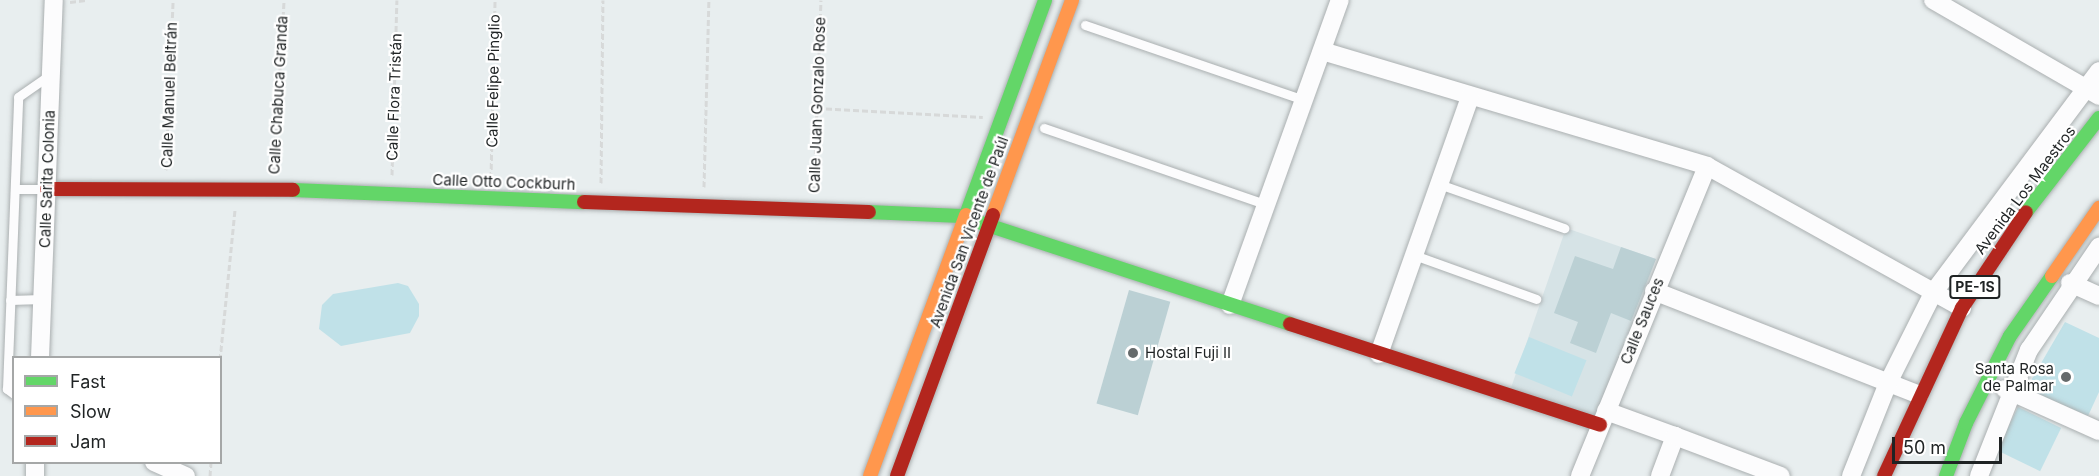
<!DOCTYPE html>
<html>
<head>
<meta charset="utf-8">
<style>
  body { margin:0 }
  #map { position:relative; width:2099px; height:476px; overflow:hidden; background:#e8eeef; font-family:Inter,sans-serif }
  div>[style] { position:absolute }
  .built>* { inset:0; background:#d6e3e6; transform-origin:0 0 }
  .green>* { inset:0; background:#c0e1e8; transform-origin:0 0 }
  .building>* { inset:0; background:#bbd0d4; transform-origin:0 0 }
  .path>* { height:3px; margin-top:-1.5px; transform-origin:0; background:repeating-linear-gradient(90deg,#d7d9d9 0 6px,transparent 0 9px) }
  .roads { filter:drop-shadow(0 0 2px #aaafb0) drop-shadow(0 0 2px #aaafb0) }
  .lane>* { height:9px; margin:-4.5px; padding:0 4.5px; transform-origin:4.5px; border-radius:4.5px; background:#fcfcfd }
  .street>* { height:18px; margin:-9px; padding:0 9px; transform-origin:9px; border-radius:9px; background:#fcfcfd }
  .fast>* { height:14px; margin:-7px; padding:0 7px; transform-origin:7px; border-radius:7px; background:#63d668 }
  .slow>* { height:14px; margin:-7px; padding:0 7px; transform-origin:7px; border-radius:7px; background:#ff974d }
  .jam>* { height:14px; margin:-7px; padding:0 7px; transform-origin:7px; border-radius:7px; background:#b3261e }
  .dots>* { width:16px; height:16px; translate:-50% -50%; box-sizing:border-box; border:3px solid #fff; border-radius:50% }
  span { translate:-50% -50%; white-space:nowrap; text-align:center; line-height:1.15; -webkit-text-stroke:4.5px #fff; paint-order:stroke }
  .shield-label span { padding:2px 4px; background:#fff; border:2px solid; border-radius:4px; -webkit-text-stroke-width:0 }
  .shield-label { font-size:14px; color:#1f2324; font-weight:700 }
  .street-label { font-size:15px; color:#1f2324 }
  .poi-label { font-size:15px; color:#1f2324 }
  .left { translate:0 -50%; text-align:left }
  .right { translate:-100% -50%; text-align:right }
  .legend { position:absolute; left:12px; top:356px; width:210px; height:108px; box-sizing:border-box; background:#fff; border:2px solid #a5a7a7; margin:0; padding:8px 10px; list-style:none; font-size:18px; color:#1f2324 }
  .legend li { display:flex; align-items:center; gap:12px; height:30px }
  .legend b { width:30px; border:2px solid #a5a7a7 }
  .scale { position:absolute; left:1892px; top:437px; width:110px; height:27px; box-sizing:border-box; border:3px solid #1f2324; border-top:0; padding-left:8px; font-size:18px; line-height:21px; white-space:nowrap; color:#1f2324; -webkit-text-stroke:4px #fff; paint-order:stroke }
</style>
</head>
<body>
<div id="map">
  <div class="built">
    <div style="left:1566px;top:228px;width:95px;height:170px;rotate:19deg"></div>
  </div>
  <div class="green">
    <div style="clip-path:polygon(398px 283px,408px 286px,419px 304px,419px 316px,410px 333px,341px 346px,319px 329px,322px 305px,333px 294px)"></div>
    <div style="clip-path:polygon(2065px 322px,2099px 338px,2099px 392px,2088px 416px,2026px 389px)"></div>
    <div style="left:1529px;top:337px;width:62px;height:39px;rotate:22deg"></div>
    <div style="left:2018px;top:407px;width:48px;height:48px;rotate:26deg"></div>
  </div>
  <div class="building">
    <div style="clip-path:polygon(1621px 247px,1656px 259px,1631px 321px,1611px 313px,1596px 353px,1570px 343px,1578px 322px,1554px 313px,1575px 256px,1613px 269px)"></div>
    <div style="left:1129px;top:290px;width:43px;height:118px;rotate:16deg"></div>
  </div>
  <div class="path">
    <div style="left:70px;top:2px;width:16px;rotate:-7deg"></div>
    <div style="left:817px;top:108px;width:166px;rotate:3.1deg"></div>
    <div style="left:166px;top:170px;width:170px;rotate:-87.6deg"></div>
    <div style="left:274px;top:170px;width:170px;rotate:-86.6deg"></div>
    <div style="left:392px;top:175px;width:175px;rotate:-88.4deg"></div>
    <div style="left:491px;top:178px;width:178px;rotate:-88.7deg"></div>
    <div style="left:601px;top:183px;width:183px;rotate:-89.4deg"></div>
    <div style="left:704px;top:187px;width:187px;rotate:-88.5deg"></div>
    <div style="left:814px;top:190px;width:190px;rotate:-87.9deg"></div>
    <div style="left:220px;top:360px;width:151px;rotate:-84.3deg"></div>
    <div style="left:210px;top:476px;width:14px;rotate:-86deg"></div>
  </div>
  <div class="roads">
    <div class="lane">
      <div style="left:1085px;top:25px;width:231px;rotate:18.9deg"></div>
      <div style="left:1044px;top:128px;width:236px;rotate:19deg"></div>
      <div style="left:1439px;top:184px;width:133px;rotate:19.4deg"></div>
      <div style="left:15px;top:189px;width:30px"></div>
      <div style="left:1414px;top:255px;width:130px;rotate:19.8deg"></div>
      <div style="left:10px;top:300px;width:32px;rotate:-2deg"></div>
      <div style="left:14px;top:394px;width:9px;rotate:-144deg"></div>
      <div style="left:7px;top:389px;width:292px;rotate:-87.8deg"></div>
      <div style="left:18px;top:97px;width:40px;rotate:-34.9deg"></div>
    </div>
    <div class="street">
      <div style="left:1933px;top:0;width:192px;rotate:30deg"></div>
      <div style="left:1322px;top:51px;width:402px;rotate:16.6deg"></div>
      <div style="left:1707px;top:166px;width:292px;rotate:29.1deg"></div>
      <div style="left:2070px;top:283px;width:32px;rotate:24deg"></div>
      <div style="left:1654px;top:291px;width:285px;rotate:21.4deg"></div>
      <div style="left:1230px;top:305px;width:324px;rotate:-70.2deg"></div>
      <div style="left:1379px;top:354px;width:273px;rotate:-70.5deg"></div>
      <div style="left:40px;top:358px;width:358px;rotate:-87.8deg"></div>
      <div style="left:2005px;top:389px;width:103px;rotate:24.1deg"></div>
      <div style="left:1606px;top:411px;width:73px;rotate:19.9deg"></div>
      <div style="left:154px;top:462px;width:35px;rotate:24deg"></div>
      <div style="left:35px;top:476px;width:14px;rotate:-90deg"></div>
      <div style="left:1580px;top:476px;width:335px;rotate:-67.7deg"></div>
      <div style="left:1660px;top:476px;width:43px;rotate:-69.4deg"></div>
      <div style="left:1675px;top:436px;width:113px;rotate:20.7deg"></div>
      <div style="left:1851px;top:476px;width:100px;rotate:-68.3deg"></div>
      <div style="left:1888px;top:383px;width:101px;rotate:-63.4deg"></div>
      <div style="left:1933px;top:293px;width:277px;rotate:-53.2deg"></div>
      <div style="left:1979px;top:476px;width:136px;rotate:-68.4deg"></div>
      <div style="left:2029px;top:350px;width:125px;rotate:-55.8deg"></div>
    </div>
    <div class="fast">
      <div style="left:293px;top:190px;width:291px;rotate:2.4deg"></div>
      <div style="left:869px;top:212px;width:91px;rotate:2.5deg"></div>
      <div style="left:960px;top:216px;width:347px;rotate:18.1deg"></div>
      <div style="left:2026px;top:212px;width:119px;rotate:-52.2deg"></div>
      <div style="left:966px;top:215px;width:229px;rotate:-69.8deg"></div>
      <div style="left:1946px;top:476px;width:57px;rotate:-69.3deg"></div>
      <div style="left:1966px;top:423px;width:97px;rotate:-63.2deg"></div>
      <div style="left:2010px;top:336px;width:73px;rotate:-55deg"></div>
    </div>
    <div class="slow">
      <div style="left:993px;top:215px;width:229px;rotate:-69.8deg"></div>
      <div style="left:2052px;top:276px;width:83px;rotate:-55.3deg"></div>
      <div style="left:870px;top:476px;width:278px;rotate:-69.8deg"></div>
    </div>
    <div class="jam">
      <div style="left:47px;top:189px;width:246px;rotate:0.2deg"></div>
      <div style="left:584px;top:202px;width:285px;rotate:2deg"></div>
      <div style="left:1290px;top:324px;width:326px;rotate:18deg"></div>
      <div style="left:897px;top:476px;width:278px;rotate:-69.8deg"></div>
      <div style="left:1884px;top:476px;width:185px;rotate:-65.1deg"></div>
      <div style="left:1962px;top:308px;width:115px;rotate:-56.3deg"></div>
    </div>
  </div>
  <div class="dots">
    <div style="left:1133px;top:353px;background:#656a6b"></div>
    <div style="left:2066px;top:377px;background:#656a6b"></div>
  </div>
  <div class="shield-label">
    <span style="left:1975px;top:287px">PE-1S</span>
  </div>
  <div class="street-label">
    <span style="left:493px;top:81px;rotate:-89deg">Calle Felipe Pinglio</span>
    <span style="left:169px;top:95px;rotate:-88deg">Calle Manuel Beltrán</span>
    <span style="left:278px;top:95px;rotate:-87deg">Calle Chabuca Granda</span>
    <span style="left:394px;top:97px;rotate:-88deg">Calle Flora Tristán</span>
    <span style="left:817px;top:105px;rotate:-88deg">Calle Juan Gonzalo Rose</span>
    <span style="left:47px;top:179px;rotate:-88deg">Calle Sarita Colonia</span>
    <span style="left:504px;top:182px;rotate:2deg">Calle Otto Cockburh</span>
    <span style="left:2025px;top:190px;rotate:-53deg">Avenida Los Maestros</span>
    <span style="left:969px;top:232px;rotate:-70deg">Avenida San Vicente de Paúl</span>
    <span style="left:1642px;top:321px;rotate:-68deg">Calle Sauces</span>
  </div>
  <div class="poi-label">
    <span class="left" style="left:1145px;top:353px">Hostal Fuji II</span>
    <span class="right" style="left:2054px;top:377px">Santa Rosa<br>de Palmar</span>
  </div>
  <ul class="legend">
  <li><b style="height:8px;background:#63d668"></b>Fast</li>
  <li><b style="height:8px;background:#ff974d"></b>Slow</li>
  <li><b style="height:8px;background:#b3261e"></b>Jam</li>
  </ul>
  <div class="scale">50 m</div>
</div>
</body>
</html>
